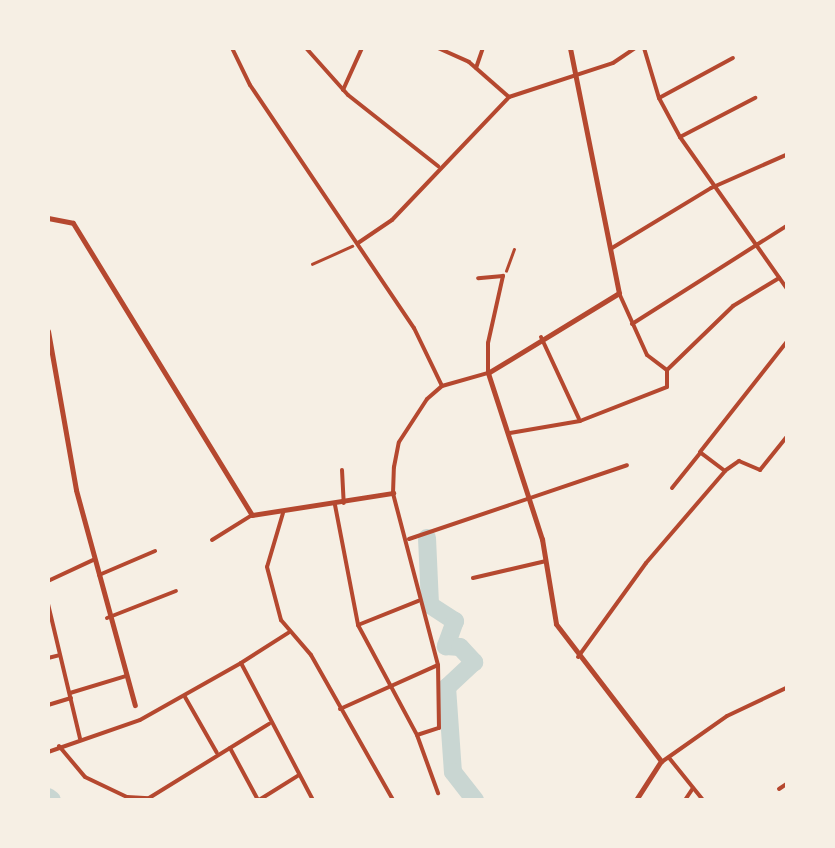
<!DOCTYPE html>
<html>
<head>
<meta charset="utf-8">
<style>
  body { margin:0 }
  #map { position:relative; width:835px; height:848px; overflow:hidden; background:#f6efe4; font-family:Jost,sans-serif }
  div>[style] { position:absolute }
  .river>* { height:18px; margin:-9px; padding:0 9px; transform-origin:9px; border-radius:9px; background:#c9d6d2 }
  .path>* { height:2.5px; margin:-1.25px; padding:0 1.25px; transform-origin:1.25px; border-radius:1.25px; background:#b5482f }
  .minor>* { height:4px; margin:-2px; padding:0 2px; transform-origin:2px; border-radius:2px; background:#b5482f }
  .tertiary>* { height:5px; margin:-2.5px; padding:0 2.5px; transform-origin:2.5px; border-radius:2.5px; background:#b5482f }
  span { translate:-50% -50%; white-space:nowrap; text-align:center; line-height:1.15; -webkit-text-stroke:8px #f6efe4; paint-order:stroke }
  .frame { position:absolute; inset:0; border:50px solid #f6efe4; pointer-events:none }
</style>
</head>
<body>
<div id="map">
  <div class="river">
    <div style="left:427px;top:538px;width:67px;rotate:87.4deg"></div>
    <div style="left:430px;top:605px;width:30px;rotate:33deg"></div>
    <div style="left:455px;top:621px;width:27px;rotate:110deg"></div>
    <div style="left:446px;top:646px;width:14px;rotate:4deg"></div>
    <div style="left:460px;top:647px;width:21px;rotate:47deg"></div>
    <div style="left:474px;top:662px;width:37px;rotate:137deg"></div>
    <div style="left:447px;top:687px;width:85px;rotate:86deg"></div>
    <div style="left:453px;top:772px;width:36px;rotate:52deg"></div>
    <div style="left:48px;top:797px;width:5px;rotate:37deg"></div>
  </div>
  <div class="path">
    <div style="left:312px;top:264px;width:44px;rotate:-24.2deg"></div>
    <div style="left:506px;top:271px;width:23px;rotate:-70deg"></div>
  </div>
  <div class="minor">
    <div style="left:232px;top:48px;width:41px;rotate:64.1deg"></div>
    <div style="left:250px;top:85px;width:293px;rotate:56deg"></div>
    <div style="left:414px;top:328px;width:64px;rotate:64.2deg"></div>
    <div style="left:306px;top:48px;width:63px;rotate:48.2deg"></div>
    <div style="left:348px;top:95px;width:115px;rotate:38.3deg"></div>
    <div style="left:438px;top:48px;width:34px;rotate:24deg"></div>
    <div style="left:469px;top:62px;width:53px;rotate:41.2deg"></div>
    <div style="left:644px;top:48px;width:52px;rotate:73.3deg"></div>
    <div style="left:659px;top:98px;width:44px;rotate:61.7deg"></div>
    <div style="left:680px;top:137px;width:187px;rotate:54.8deg"></div>
    <div style="left:476px;top:68px;width:21px;rotate:-71deg"></div>
    <div style="left:343px;top:90px;width:46px;rotate:-65.7deg"></div>
    <div style="left:659px;top:98px;width:84px;rotate:-28.4deg"></div>
    <div style="left:680px;top:137px;width:85px;rotate:-27.5deg"></div>
    <div style="left:358px;top:243px;width:41px;rotate:-34.1deg"></div>
    <div style="left:392px;top:220px;width:170px;rotate:-46.4deg"></div>
    <div style="left:509px;top:97px;width:109px;rotate:-18.1deg"></div>
    <div style="left:613px;top:63px;width:27px;rotate:-34deg"></div>
    <div style="left:612px;top:248px;width:116px;rotate:-31.2deg"></div>
    <div style="left:711px;top:188px;width:84px;rotate:-23.8deg"></div>
    <div style="left:619px;top:293px;width:68px;rotate:65.7deg"></div>
    <div style="left:647px;top:355px;width:25px;rotate:37deg"></div>
    <div style="left:667px;top:370px;width:92px;rotate:-44.1deg"></div>
    <div style="left:733px;top:306px;width:54px;rotate:-31.3deg"></div>
    <div style="left:632px;top:324px;width:185px;rotate:-32.4deg"></div>
    <div style="left:541px;top:337px;width:90px;rotate:65.1deg"></div>
    <div style="left:510px;top:433px;width:71px;rotate:-9.7deg"></div>
    <div style="left:580px;top:421px;width:93px;rotate:-21.3deg"></div>
    <div style="left:667px;top:387px;width:17px;rotate:-90deg"></div>
    <div style="left:342px;top:470px;width:33px;rotate:87deg"></div>
    <div style="left:726px;top:470px;width:16px;rotate:-35deg"></div>
    <div style="left:739px;top:461px;width:23px;rotate:23deg"></div>
    <div style="left:760px;top:470px;width:45px;rotate:-51.3deg"></div>
    <div style="left:672px;top:488px;width:45px;rotate:-51.3deg"></div>
    <div style="left:335px;top:505px;width:122px;rotate:79.1deg"></div>
    <div style="left:358px;top:625px;width:125px;rotate:61.8deg"></div>
    <div style="left:417px;top:735px;width:62px;rotate:70.1deg"></div>
    <div style="left:283px;top:513px;width:56px;rotate:106.5deg"></div>
    <div style="left:267px;top:567px;width:55px;rotate:75.2deg"></div>
    <div style="left:281px;top:620px;width:46px;rotate:49.4deg"></div>
    <div style="left:311px;top:655px;width:167px;rotate:60.5deg"></div>
    <div style="left:409px;top:539px;width:230px;rotate:-18.7deg"></div>
    <div style="left:212px;top:540px;width:47px;rotate:-32deg"></div>
    <div style="left:99px;top:575px;width:61px;rotate:-23.2deg"></div>
    <div style="left:473px;top:578px;width:75px;rotate:-13.1deg"></div>
    <div style="left:48px;top:581px;width:50px;rotate:-25deg"></div>
    <div style="left:48px;top:604px;width:138px;rotate:76.6deg"></div>
    <div style="left:107px;top:618px;width:74px;rotate:-21.4deg"></div>
    <div style="left:358px;top:625px;width:65px;rotate:-21.8deg"></div>
    <div style="left:578px;top:657px;width:116px;rotate:-54.1deg"></div>
    <div style="left:646px;top:563px;width:121px;rotate:-49.3deg"></div>
    <div style="left:725px;top:471px;width:31px;rotate:-143deg"></div>
    <div style="left:700px;top:452px;width:142px;rotate:-51.8deg"></div>
    <div style="left:48px;top:658px;width:12px;rotate:-14deg"></div>
    <div style="left:241px;top:663px;width:56px;rotate:-32.6deg"></div>
    <div style="left:70px;top:693px;width:59px;rotate:-16.9deg"></div>
    <div style="left:185px;top:697px;width:64px;rotate:60.3deg"></div>
    <div style="left:48px;top:705px;width:24px;rotate:-17deg"></div>
    <div style="left:340px;top:709px;width:107px;rotate:-24.2deg"></div>
    <div style="left:417px;top:735px;width:23px;rotate:-18deg"></div>
    <div style="left:439px;top:728px;width:63px;rotate:-90.9deg"></div>
    <div style="left:438px;top:665px;width:178px;rotate:-104.7deg"></div>
    <div style="left:393px;top:493px;width:26px;rotate:-88deg"></div>
    <div style="left:394px;top:467px;width:25px;rotate:-79deg"></div>
    <div style="left:399px;top:442px;width:51px;rotate:-56.9deg"></div>
    <div style="left:427px;top:399px;width:20px;rotate:-41deg"></div>
    <div style="left:442px;top:386px;width:48px;rotate:-15.8deg"></div>
    <div style="left:488px;top:373px;width:30px;rotate:-90deg"></div>
    <div style="left:488px;top:343px;width:69px;rotate:-77.4deg"></div>
    <div style="left:503px;top:276px;width:25px;rotate:175deg"></div>
    <div style="left:59px;top:746px;width:40px;rotate:50deg"></div>
    <div style="left:85px;top:777px;width:47px;rotate:25.5deg"></div>
    <div style="left:127px;top:797px;width:22px;rotate:3deg"></div>
    <div style="left:149px;top:798px;width:141px;rotate:-31.7deg"></div>
    <div style="left:230px;top:748px;width:59px;rotate:61.7deg"></div>
    <div style="left:48px;top:752px;width:97px;rotate:-19.2deg"></div>
    <div style="left:140px;top:720px;width:116px;rotate:-29.4deg"></div>
    <div style="left:241px;top:663px;width:155px;rotate:62.3deg"></div>
    <div style="left:670px;top:759px;width:53px;rotate:51.2deg"></div>
    <div style="left:663px;top:761px;width:78px;rotate:-35.1deg"></div>
    <div style="left:727px;top:716px;width:68px;rotate:-25.4deg"></div>
    <div style="left:779px;top:789px;width:11px;rotate:-34deg"></div>
    <div style="left:259px;top:800px;width:47px;rotate:-32deg"></div>
    <div style="left:685px;top:800px;width:14px;rotate:-56deg"></div>
  </div>
  <div class="tertiary">
    <div style="left:570px;top:48px;width:250px;rotate:78.7deg"></div>
    <div style="left:619px;top:293px;width:153px;rotate:148.6deg"></div>
    <div style="left:488px;top:373px;width:175px;rotate:72deg"></div>
    <div style="left:542px;top:539px;width:86px;rotate:80.6deg"></div>
    <div style="left:556px;top:624px;width:173px;rotate:52.5deg"></div>
    <div style="left:661px;top:761px;width:46px;rotate:122.7deg"></div>
    <div style="left:48px;top:218px;width:25px;rotate:11deg"></div>
    <div style="left:73px;top:223px;width:342px;rotate:58.5deg"></div>
    <div style="left:252px;top:515px;width:143px;rotate:-8.9deg"></div>
    <div style="left:48px;top:331px;width:161px;rotate:80deg"></div>
    <div style="left:76px;top:490px;width:223px;rotate:74.7deg"></div>
  </div>
  <div class="frame"></div>
</div>
</body>
</html>
